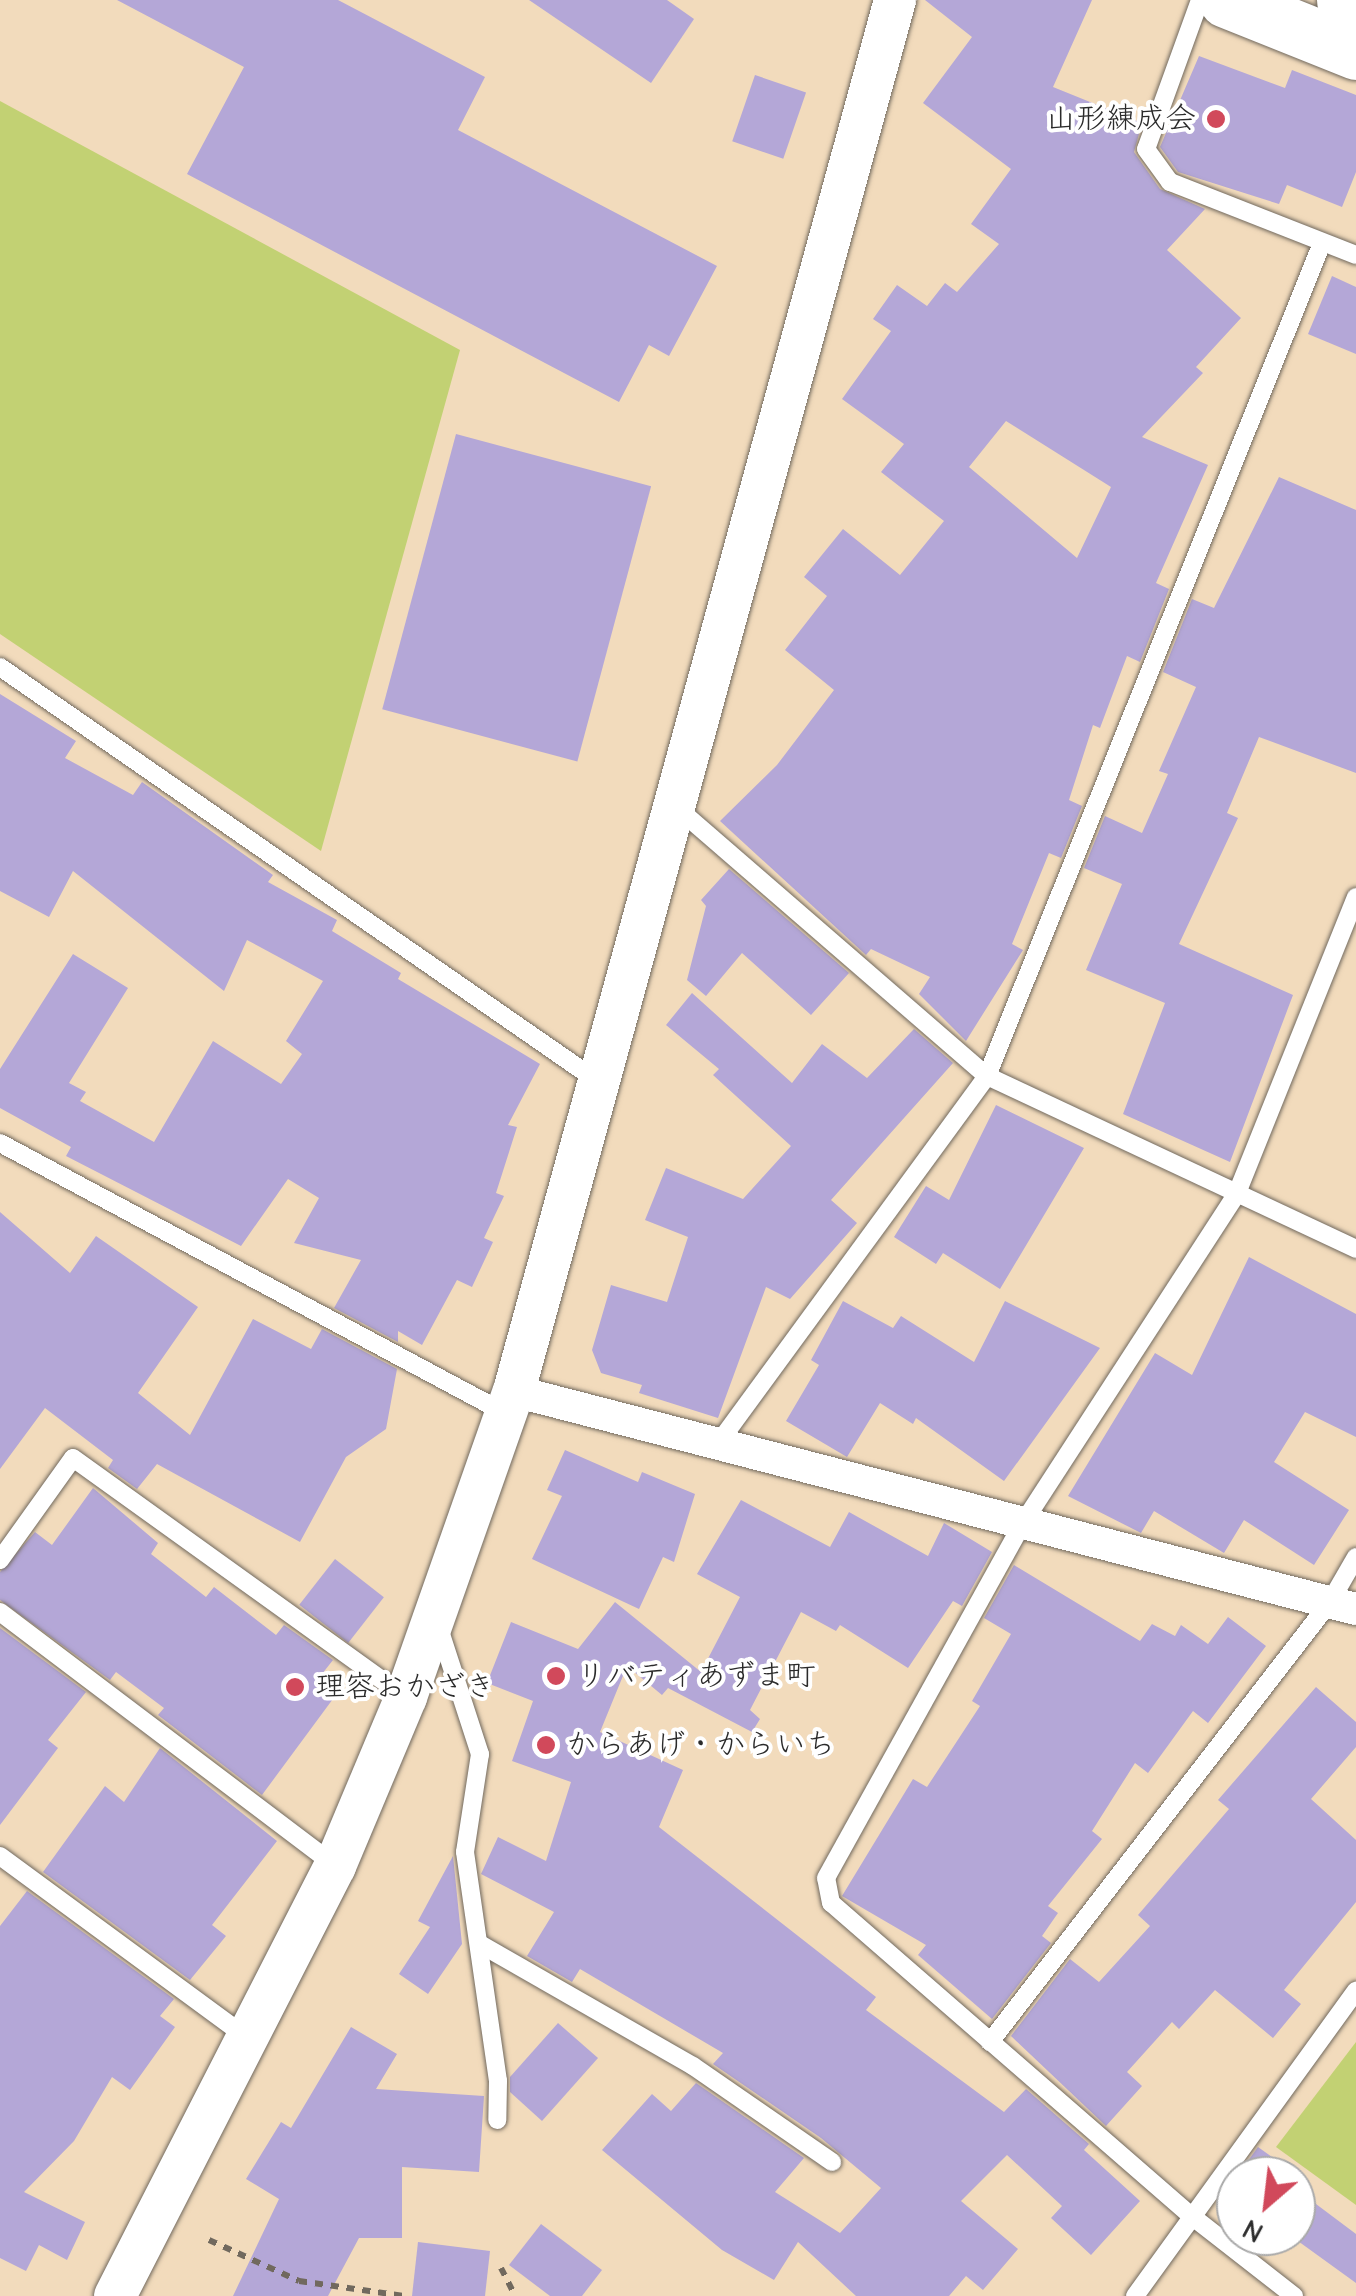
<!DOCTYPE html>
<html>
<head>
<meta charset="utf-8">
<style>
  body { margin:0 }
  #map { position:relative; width:1356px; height:2296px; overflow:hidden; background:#f2dbbc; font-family:"Comic Neue","Klee One",sans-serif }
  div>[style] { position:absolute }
  .green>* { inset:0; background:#c2d173 }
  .building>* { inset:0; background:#b4a7d7; transform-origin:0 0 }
  .path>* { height:6px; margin-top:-3px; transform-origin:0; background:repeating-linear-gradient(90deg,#71695e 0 8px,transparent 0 16px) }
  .roads { filter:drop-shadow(0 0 2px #71695e) drop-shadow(0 0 2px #71695e) }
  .service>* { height:18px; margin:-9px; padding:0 9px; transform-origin:9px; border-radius:9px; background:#fff }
  .minor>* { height:32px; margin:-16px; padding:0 16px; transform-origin:16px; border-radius:16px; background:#fff }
  .tertiary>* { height:42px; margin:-21px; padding:0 21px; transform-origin:21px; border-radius:21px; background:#fff }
  .trunk>* { height:55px; margin:-27.5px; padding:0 27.5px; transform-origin:27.5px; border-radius:27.5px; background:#fff }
  .dots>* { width:28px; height:28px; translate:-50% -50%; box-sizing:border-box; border:5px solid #fff; border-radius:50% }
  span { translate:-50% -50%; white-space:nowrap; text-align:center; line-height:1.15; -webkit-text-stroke:8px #fff; paint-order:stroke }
  .poi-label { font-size:30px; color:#2b2b2b }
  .right { translate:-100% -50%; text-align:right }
  .left { translate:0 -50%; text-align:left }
  .north { position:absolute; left:1216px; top:2156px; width:100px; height:100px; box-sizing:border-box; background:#fff; border:2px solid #aaa; border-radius:50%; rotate:208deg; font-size:28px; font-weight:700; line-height:40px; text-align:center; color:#2b2b2b }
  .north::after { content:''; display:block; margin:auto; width:35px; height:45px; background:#d1495b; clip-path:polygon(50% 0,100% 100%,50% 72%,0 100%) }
</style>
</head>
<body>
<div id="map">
  <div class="green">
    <div style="clip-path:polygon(0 101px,460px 350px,321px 851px,0 634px)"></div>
    <div style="clip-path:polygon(1356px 2042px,1356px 2205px,1276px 2147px)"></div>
  </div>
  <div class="building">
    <div style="clip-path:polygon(117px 0,338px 0,485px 77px,458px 130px,717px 266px,669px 356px,649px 345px,619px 402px,187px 174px,244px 67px)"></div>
    <div style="clip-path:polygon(529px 0,667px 0,694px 19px,651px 83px)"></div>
    <div style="clip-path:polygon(evenodd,925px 0,1092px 0,1053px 87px,1142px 123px,1134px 152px,1160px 189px,1205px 209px,1167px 250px,1241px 318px,1196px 367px,1203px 373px,1142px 437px,1208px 465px,1156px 583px,1169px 589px,1140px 662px,1127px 656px,1100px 728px,1093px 725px,1069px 800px,1082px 806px,1061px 858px,1049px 853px,1012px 944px,1023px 950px,966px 1041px,919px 994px,930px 977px,871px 949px,866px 955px,720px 821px,777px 765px,834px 690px,785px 650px,827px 596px,804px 577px,843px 529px,900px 575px,944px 521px,881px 472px,904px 444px,842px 399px,891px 331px,873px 319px,897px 285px,927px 306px,945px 283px,957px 292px,999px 244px,971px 224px,1011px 169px,923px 103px,972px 37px,925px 0,1006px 421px,1111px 487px,1077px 558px,969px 467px,1006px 421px)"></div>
    <div style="clip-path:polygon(1199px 56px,1285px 88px,1292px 70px,1356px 95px,1356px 172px,1342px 207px,1287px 185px,1279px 204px,1178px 172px,1160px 147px)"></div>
    <div style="left:755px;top:75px;width:54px;height:70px;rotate:19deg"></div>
    <div style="clip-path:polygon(1332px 276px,1356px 287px,1356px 354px,1308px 334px)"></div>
    <div style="left:456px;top:434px;width:202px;height:285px;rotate:15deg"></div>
    <div style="clip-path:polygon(1279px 477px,1356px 510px,1356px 773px,1259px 737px,1227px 813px,1238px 818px,1179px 944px,1293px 995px,1230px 1162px,1123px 1114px,1165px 1003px,1086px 970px,1122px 884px,1084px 868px,1105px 816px,1142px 833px,1168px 774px,1159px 771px,1196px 687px,1163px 672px,1192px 599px,1214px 608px)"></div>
    <div style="clip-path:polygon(0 694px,76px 741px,65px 758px,133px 795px,142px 782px,273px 875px,268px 882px,337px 920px,332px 931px,401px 973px,398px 979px,540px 1064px,508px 1125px,517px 1127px,496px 1193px,504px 1196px,484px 1238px,493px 1242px,472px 1287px,457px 1280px,422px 1345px,398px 1331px,398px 1342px,334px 1308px,361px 1260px,294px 1243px,319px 1198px,288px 1179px,241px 1246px,66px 1156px,71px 1147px,0 1108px,0 1069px,73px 954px,128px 988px,69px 1083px,86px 1092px,80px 1101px,154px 1142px,213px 1041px,281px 1084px,302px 1054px,286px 1041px,323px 981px,247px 940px,224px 991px,73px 871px,49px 917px,0 891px)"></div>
    <div style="clip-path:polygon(729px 869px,849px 973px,811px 1015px,742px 953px,706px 996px,687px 980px,706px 906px,701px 900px)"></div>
    <div style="clip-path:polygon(692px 993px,792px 1083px,822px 1044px,867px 1078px,914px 1029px,953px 1063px,831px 1200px,857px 1223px,790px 1299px,766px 1287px,718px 1418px,639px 1393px,642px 1385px,601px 1373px,592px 1350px,611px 1285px,667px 1302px,688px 1237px,645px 1220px,666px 1168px,743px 1199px,791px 1146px,713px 1075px,719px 1069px,666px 1025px)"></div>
    <div style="clip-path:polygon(996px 1105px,1084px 1148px,1000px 1289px,943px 1253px,936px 1264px,894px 1237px,926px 1186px,949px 1200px)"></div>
    <div style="clip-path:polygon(0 1212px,70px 1273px,96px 1236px,198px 1307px,138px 1393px,190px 1435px,253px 1319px,311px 1349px,322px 1329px,397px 1369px,386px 1429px,346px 1457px,300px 1542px,157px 1464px,137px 1489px,108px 1468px,113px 1460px,45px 1408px,0 1469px)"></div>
    <div style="clip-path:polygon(1249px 1257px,1356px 1314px,1356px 1437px,1305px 1412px,1274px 1462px,1349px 1510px,1314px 1565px,1244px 1520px,1224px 1553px,1154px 1511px,1141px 1533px,1068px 1496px,1155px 1353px,1192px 1375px)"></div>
    <div style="clip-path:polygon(843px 1301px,893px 1328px,901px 1316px,974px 1362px,1005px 1301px,1100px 1348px,1004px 1481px,916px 1418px,913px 1424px,880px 1403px,847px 1457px,786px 1421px,819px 1365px,811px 1360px)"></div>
    <div style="clip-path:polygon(565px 1450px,638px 1482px,642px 1472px,695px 1494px,674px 1562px,663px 1557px,639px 1609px,532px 1559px,562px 1496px,547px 1490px)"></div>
    <div style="clip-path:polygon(93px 1488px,158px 1543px,151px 1554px,206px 1597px,214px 1587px,276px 1635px,284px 1625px,333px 1660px,322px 1674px,341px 1688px,262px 1795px,158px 1715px,164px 1708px,116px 1672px,110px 1680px,0 1600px,0 1572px,35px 1532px,52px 1545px)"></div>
    <div style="clip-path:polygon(741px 1500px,830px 1547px,849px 1512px,928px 1556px,944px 1523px,992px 1552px,962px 1606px,953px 1601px,908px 1668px,840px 1625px,836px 1631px,801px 1612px,750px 1710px,760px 1719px,752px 1732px,668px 1688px,662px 1695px,627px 1666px,600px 1732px,683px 1770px,659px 1827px,876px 1997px,866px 2010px,1004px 2112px,1026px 2089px,1089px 2144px,1084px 2150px,1140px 2201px,1091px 2255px,1051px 2218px,1062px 2206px,1007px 2155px,961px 2201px,1018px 2249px,983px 2290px,966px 2276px,949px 2296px,856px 2296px,798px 2242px,774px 2280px,722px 2250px,602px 2150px,652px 2094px,671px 2111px,696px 2083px,804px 2158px,775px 2192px,840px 2233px,881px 2188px,821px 2138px,713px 2064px,723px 2053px,580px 1969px,572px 1982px,527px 1956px,554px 1912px,481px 1874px,498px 1837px,546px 1861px,571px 1782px,512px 1761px,533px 1701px,487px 1683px,511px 1622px,578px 1649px,615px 1602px,701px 1672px,740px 1597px,697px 1574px)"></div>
    <div style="left:335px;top:1559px;width:62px;height:58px;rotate:38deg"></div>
    <div style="clip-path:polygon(1014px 1565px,1140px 1641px,1152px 1624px,1175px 1636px,1181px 1625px,1208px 1644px,1228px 1617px,1266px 1646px,1208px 1723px,1193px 1711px,1148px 1773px,1135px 1763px,1092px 1831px,1102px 1839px,1048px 1906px,1058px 1913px,1042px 1936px,1051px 1943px,992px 2019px,918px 1955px,926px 1945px,842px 1896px,913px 1779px,927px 1787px,980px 1706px,972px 1701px,1011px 1634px,984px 1618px)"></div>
    <div style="clip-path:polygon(0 1628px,86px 1692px,48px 1740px,58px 1748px,0 1825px)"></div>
    <div style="clip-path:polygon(1316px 1687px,1356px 1722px,1356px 1747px,1311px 1799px,1356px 1840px,1356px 1902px,1284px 1990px,1301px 2004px,1273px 2038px,1215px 1990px,1179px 2029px,1172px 2022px,1127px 2072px,1142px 2086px,1106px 2126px,1011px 2036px,1070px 1959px,1099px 1982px,1150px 1926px,1138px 1915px,1229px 1809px,1218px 1800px)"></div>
    <div style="clip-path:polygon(160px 1748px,277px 1841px,212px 1925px,226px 1936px,190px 1980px,43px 1872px,105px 1786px,124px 1802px)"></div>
    <div style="clip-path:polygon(453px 1856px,462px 1944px,428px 1994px,399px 1974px,430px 1927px,418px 1921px)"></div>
    <div style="clip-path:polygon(27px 1891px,174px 1999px,160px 2016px,175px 2027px,130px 2090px,112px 2077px,74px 2141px,24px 2192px,85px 2222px,67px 2260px,39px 2245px,26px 2271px,0 2258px,0 1926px)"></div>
    <div style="clip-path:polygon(558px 2023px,598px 2058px,542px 2121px,510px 2092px,510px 2077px)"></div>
    <div style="clip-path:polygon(351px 2027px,397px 2054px,376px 2089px,484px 2096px,479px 2172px,402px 2167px,402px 2238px,359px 2238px,328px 2296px,233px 2296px,279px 2199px,246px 2179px,281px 2122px,291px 2128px)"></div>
    <div style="clip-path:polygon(1258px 2147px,1289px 2169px,1284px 2176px,1237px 2176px)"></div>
    <div style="clip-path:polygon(1296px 2189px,1356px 2234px,1356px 2283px,1291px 2236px,1296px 2236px)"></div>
    <div style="clip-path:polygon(541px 2224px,602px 2270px,582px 2296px,550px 2296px,509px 2265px)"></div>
    <div style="clip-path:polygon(418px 2242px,490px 2251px,485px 2296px,412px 2296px)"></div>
  </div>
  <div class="path">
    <div style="left:209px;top:2240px;width:99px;rotate:24.5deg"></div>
    <div style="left:299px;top:2281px;width:106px;rotate:8.1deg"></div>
    <div style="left:501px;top:2268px;width:31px;rotate:63deg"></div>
  </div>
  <div class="roads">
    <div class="service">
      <div style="left:1200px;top:0;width:158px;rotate:109.9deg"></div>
      <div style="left:1146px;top:149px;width:41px;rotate:54deg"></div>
      <div style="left:1170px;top:182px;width:200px;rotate:21.4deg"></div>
      <div style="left:0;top:667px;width:725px;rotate:34.72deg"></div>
      <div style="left:675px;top:806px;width:413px;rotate:40.9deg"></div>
      <div style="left:987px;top:1076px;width:408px;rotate:25.1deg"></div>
      <div style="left:0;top:1143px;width:573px;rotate:28.13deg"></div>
      <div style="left:717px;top:1445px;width:457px;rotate:-53.8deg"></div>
      <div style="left:987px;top:1076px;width:898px;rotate:-68.09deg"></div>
      <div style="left:0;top:1560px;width:125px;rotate:-54.4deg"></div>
      <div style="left:73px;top:1458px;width:410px;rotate:35.7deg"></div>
      <div style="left:0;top:1612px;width:419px;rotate:37.1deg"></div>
      <div style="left:439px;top:1628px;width:133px;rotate:72deg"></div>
      <div style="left:480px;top:1754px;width:99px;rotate:98.7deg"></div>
      <div style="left:465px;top:1852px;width:231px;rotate:81.8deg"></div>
      <div style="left:498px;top:2081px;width:39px;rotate:91deg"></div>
      <div style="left:0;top:1856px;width:304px;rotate:36.3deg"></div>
      <div style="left:480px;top:1944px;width:245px;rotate:29.8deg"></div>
      <div style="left:693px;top:2066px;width:169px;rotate:34.6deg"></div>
      <div style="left:990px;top:2042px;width:556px;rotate:-52.31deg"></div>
      <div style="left:1330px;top:1602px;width:52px;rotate:-60deg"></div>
      <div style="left:1135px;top:2296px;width:377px;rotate:-54.1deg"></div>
      <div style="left:1294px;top:2296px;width:133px;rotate:-142deg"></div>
      <div style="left:1189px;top:2214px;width:474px;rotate:-139deg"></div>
      <div style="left:831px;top:1903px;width:25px;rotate:-101deg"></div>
      <div style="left:826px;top:1878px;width:402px;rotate:-61deg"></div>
      <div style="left:1021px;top:1526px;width:397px;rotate:-57deg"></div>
      <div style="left:1237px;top:1193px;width:319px;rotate:-68.1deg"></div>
    </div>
    <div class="minor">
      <div style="left:514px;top:1391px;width:870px;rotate:14.52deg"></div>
    </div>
    <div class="tertiary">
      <div style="left:115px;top:2296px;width:483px;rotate:-62.9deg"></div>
      <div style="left:335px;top:1866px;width:183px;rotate:-67.2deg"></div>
      <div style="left:406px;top:1697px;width:324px;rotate:-70.6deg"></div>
      <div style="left:514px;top:1391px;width:1442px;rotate:-74.68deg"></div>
    </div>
    <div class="trunk">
      <div style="left:1226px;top:0;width:140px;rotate:21.8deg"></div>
      <div style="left:1344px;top:0;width:13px;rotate:23deg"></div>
    </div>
  </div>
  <div class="dots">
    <div style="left:1216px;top:119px;background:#d1495b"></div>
    <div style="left:556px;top:1676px;background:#d1495b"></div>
    <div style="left:295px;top:1687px;background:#d1495b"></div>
    <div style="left:546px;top:1745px;background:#d1495b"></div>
  </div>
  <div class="poi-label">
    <span class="right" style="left:1196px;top:119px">山形練成会</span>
    <span class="left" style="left:576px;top:1676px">リバティあずま町</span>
    <span class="left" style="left:315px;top:1687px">理容おかざき</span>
    <span class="left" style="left:566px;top:1745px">からあげ・からいち</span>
  </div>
  <div class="north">N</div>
</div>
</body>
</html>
